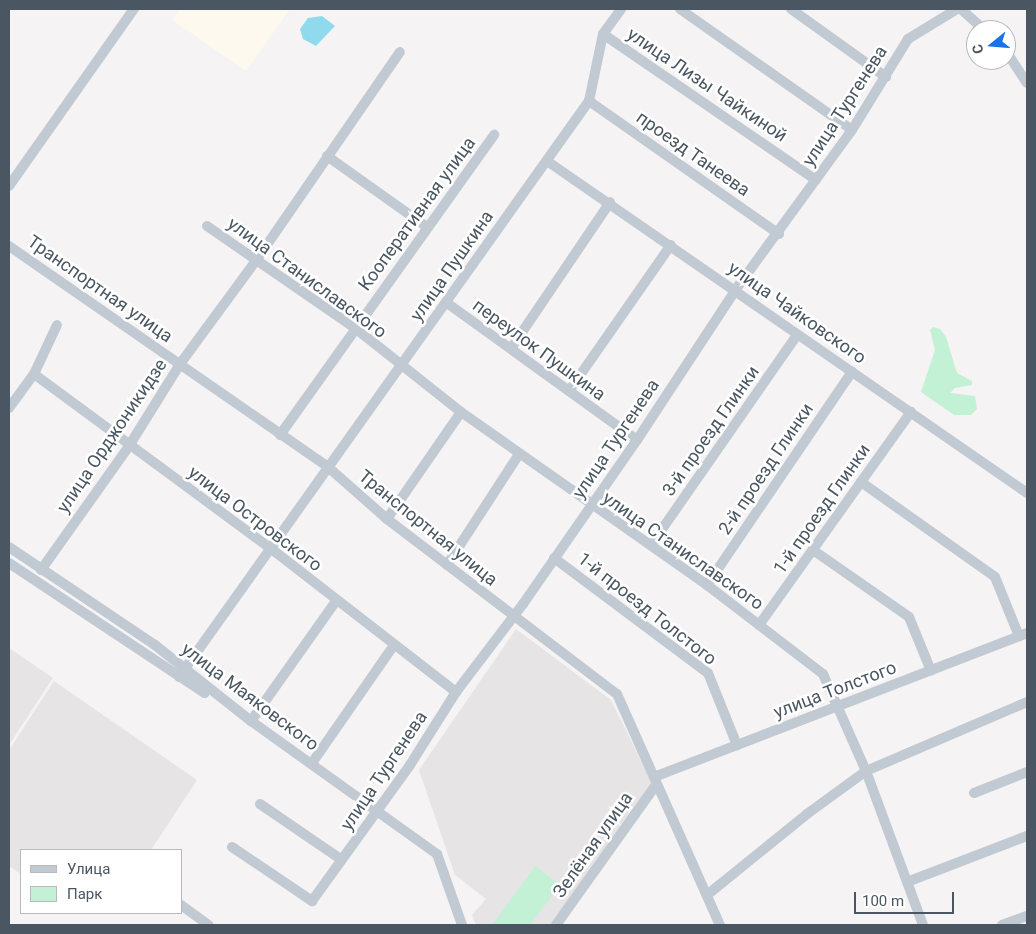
<!DOCTYPE html>
<html>
<head>
<meta charset="utf-8">
<style>
  body { margin:0 }
  #map { position:relative; width:1036px; height:934px; overflow:hidden; background:#f5f3f3; font-family:Roboto,sans-serif }
  div>[style] { position:absolute }
  .commercial>* { inset:0; background:#fdf9ef }
  .education>* { inset:0; background:#e6e4e5 }
  .green>* { inset:0; background:#c3f1d5 }
  .water>* { inset:0; background:#90daee }
  .minor>* { height:10px; margin:-5px; padding:0 5px; transform-origin:5px; border-radius:5px; background:#c1cad2 }
  span { translate:-50% -50%; white-space:nowrap; text-align:center; line-height:1.15; -webkit-text-stroke:5px #fff; paint-order:stroke }
  .street-label { font-size:18px; color:#4a5661 }
  .frame { position:absolute; inset:0; border:10px solid #4a5661; pointer-events:none }
  .legend { position:absolute; left:20px; top:849px; width:162px; height:65px; box-sizing:border-box; background:#fff; border:1px solid #b7bbc0; margin:0; padding:6px 9px; list-style:none; font-size:15px; color:#4a5661 }
  .legend li { display:flex; align-items:center; gap:10px; height:25px }
  .legend b { width:25px; border:1px solid #b7bbc0 }
  .north { position:absolute; left:966px; top:20px; width:50px; height:50px; box-sizing:border-box; background:#fff; border:1px solid #b7bbc0; border-radius:50%; rotate:253deg; font-size:14px; font-weight:700; line-height:20px; text-align:center; color:#4a5661 }
  .north::after { content:''; display:block; margin:auto; width:18px; height:22px; background:#1a73e8; clip-path:polygon(50% 0,100% 100%,50% 72%,0 100%) }
  .scale { position:absolute; left:854px; top:892px; width:100px; height:22px; box-sizing:border-box; border:2px solid #4a5661; border-top:0; padding-left:6px; font-size:15px; line-height:18px; white-space:nowrap; color:#4a5661; -webkit-text-stroke:4px #fff; paint-order:stroke }
</style>
</head>
<body>
<div id="map">
  <div class="commercial">
    <div style="clip-path:polygon(180px 9px,290px 9px,246px 71px,172px 20px)"></div>
  </div>
  <div class="education">
    <div style="clip-path:polygon(516px 629px,611px 700px,652px 783px,552px 925px,476px 925px,472px 915px,486px 899px,455px 875px,419px 770px)"></div>
    <div style="clip-path:polygon(9px 648px,53px 678px,9px 745px)"></div>
    <div style="clip-path:polygon(54px 681px,197px 780px,151px 850px,21px 850px,21px 874px,9px 866px,9px 750px)"></div>
  </div>
  <div class="green">
    <div style="clip-path:polygon(933px 327px,940px 329px,946px 337px,957px 373px,972px 381px,972px 385px,955px 388px,950px 393px,975px 396px,977px 409px,971px 415px,954px 415px,921px 392px,935px 350px,930px 330px)"></div>
    <div style="clip-path:polygon(535px 866px,560px 885px,530px 925px,492px 925px)"></div>
  </div>
  <div class="water">
    <div style="clip-path:polygon(322px 16px,335px 26px,316px 46px,303px 39px,300px 29px,308px 18px)"></div>
  </div>
  <div class="minor">
    <div style="left:680px;top:9px;width:210px;rotate:35.1deg"></div>
    <div style="left:791px;top:9px;width:117px;rotate:35.6deg"></div>
    <div style="left:961px;top:9px;width:31px;rotate:42deg"></div>
    <div style="left:603px;top:34px;width:258px;rotate:34.4deg"></div>
    <div style="left:1006px;top:51px;width:38px;rotate:57deg"></div>
    <div style="left:589px;top:101px;width:232px;rotate:35deg"></div>
    <div style="left:327px;top:156px;width:123px;rotate:35.4deg"></div>
    <div style="left:547px;top:161px;width:584px;rotate:34.67deg"></div>
    <div style="left:9px;top:186px;width:217px;rotate:-54.8deg"></div>
    <div style="left:207px;top:226px;width:180px;rotate:34.6deg"></div>
    <div style="left:355px;top:328px;width:135px;rotate:38.4deg"></div>
    <div style="left:461px;top:412px;width:301px;rotate:35.1deg"></div>
    <div style="left:707px;top:585px;width:146px;rotate:37.5deg"></div>
    <div style="left:823px;top:674px;width:106px;rotate:66.1deg"></div>
    <div style="left:866px;top:771px;width:164px;rotate:69.7deg"></div>
    <div style="left:9px;top:246px;width:388px;rotate:34.7deg"></div>
    <div style="left:328px;top:467px;width:79px;rotate:41.4deg"></div>
    <div style="left:387px;top:519px;width:289px;rotate:37.3deg"></div>
    <div style="left:617px;top:694px;width:253px;rotate:66deg"></div>
    <div style="left:447px;top:303px;width:234px;rotate:35.8deg"></div>
    <div style="left:512px;top:347px;width:175px;rotate:-55.9deg"></div>
    <div style="left:34px;top:374px;width:292px;rotate:36.4deg"></div>
    <div style="left:269px;top:547px;width:237px;rotate:37.8deg"></div>
    <div style="left:569px;top:391px;width:178px;rotate:-55.1deg"></div>
    <div style="left:9px;top:408px;width:42px;rotate:-53.7deg"></div>
    <div style="left:34px;top:374px;width:54px;rotate:-64.9deg"></div>
    <div style="left:280px;top:435px;width:369px;rotate:-54.5deg"></div>
    <div style="left:861px;top:482px;width:164px;rotate:35.3deg"></div>
    <div style="left:995px;top:577px;width:64px;rotate:67.9deg"></div>
    <div style="left:387px;top:519px;width:130px;rotate:-55.3deg"></div>
    <div style="left:651px;top:545px;width:256px;rotate:-55.2deg"></div>
    <div style="left:9px;top:547px;width:176px;rotate:33.9deg"></div>
    <div style="left:155px;top:645px;width:122px;rotate:38.4deg"></div>
    <div style="left:251px;top:721px;width:229px;rotate:35.6deg"></div>
    <div style="left:437px;top:854px;width:75px;rotate:70.6deg"></div>
    <div style="left:813px;top:550px;width:117px;rotate:34.9deg"></div>
    <div style="left:909px;top:617px;width:58px;rotate:67.8deg"></div>
    <div style="left:554px;top:558px;width:192px;rotate:36.8deg"></div>
    <div style="left:708px;top:673px;width:78px;rotate:68.1deg"></div>
    <div style="left:9px;top:563px;width:235px;rotate:33.6deg"></div>
    <div style="left:447px;top:565px;width:132px;rotate:-57deg"></div>
    <div style="left:41px;top:570px;width:152px;rotate:-54.6deg"></div>
    <div style="left:129px;top:446px;width:97px;rotate:-58.1deg"></div>
    <div style="left:180px;top:364px;width:127px;rotate:-53.7deg"></div>
    <div style="left:255px;top:262px;width:255px;rotate:-55.4deg"></div>
    <div style="left:707px;top:585px;width:258px;rotate:-55.8deg"></div>
    <div style="left:759px;top:625px;width:262px;rotate:-54.5deg"></div>
    <div style="left:179px;top:677px;width:707px;rotate:-54.56deg"></div>
    <div style="left:589px;top:101px;width:68px;rotate:-78.2deg"></div>
    <div style="left:603px;top:34px;width:31px;rotate:-54deg"></div>
    <div style="left:251px;top:721px;width:147px;rotate:-54.7deg"></div>
    <div style="left:312px;top:763px;width:144px;rotate:-55.2deg"></div>
    <div style="left:654px;top:777px;width:400px;rotate:-21.1deg"></div>
    <div style="left:974px;top:793px;width:57px;rotate:-21.6deg"></div>
    <div style="left:260px;top:804px;width:99px;rotate:34.3deg"></div>
    <div style="left:232px;top:847px;width:97px;rotate:34deg"></div>
    <div style="left:312px;top:901px;width:168px;rotate:-54.2deg"></div>
    <div style="left:410px;top:765px;width:86px;rotate:-57.8deg"></div>
    <div style="left:456px;top:692px;width:111px;rotate:-52.7deg"></div>
    <div style="left:523px;top:604px;width:200px;rotate:-55.2deg"></div>
    <div style="left:637px;top:440px;width:181px;rotate:-56.7deg"></div>
    <div style="left:736px;top:289px;width:197px;rotate:-53.9deg"></div>
    <div style="left:852px;top:130px;width:107px;rotate:-58.4deg"></div>
    <div style="left:908px;top:39px;width:57px;rotate:-31.5deg"></div>
    <div style="left:907px;top:882px;width:129px;rotate:-21deg"></div>
    <div style="left:707px;top:895px;width:129px;rotate:-39deg"></div>
    <div style="left:807px;top:814px;width:73px;rotate:-36.1deg"></div>
    <div style="left:866px;top:771px;width:175px;rotate:-23.2deg"></div>
    <div style="left:181px;top:905px;width:34px;rotate:36deg"></div>
    <div style="left:556px;top:925px;width:172px;rotate:-54.5deg"></div>
    <div style="left:1002px;top:925px;width:27px;rotate:-20deg"></div>
  </div>
  <div class="street-label">
    <span style="left:707px;top:85px;rotate:34deg">улица Лизы Чайкиной</span>
    <span style="left:845px;top:106px;rotate:-57deg">улица Тургенева</span>
    <span style="left:693px;top:154px;rotate:35deg">проезд Танеева</span>
    <span style="left:417px;top:214px;rotate:-54deg">Кооперативная улица</span>
    <span style="left:452px;top:266px;rotate:-55deg">улица Пушкина</span>
    <span style="left:307px;top:278px;rotate:36deg">улица Станиславского</span>
    <span style="left:100px;top:289px;rotate:35deg">Транспортная улица</span>
    <span style="left:797px;top:313px;rotate:35deg">улица Чайковского</span>
    <span style="left:539px;top:350px;rotate:36deg">переулок Пушкина</span>
    <span style="left:711px;top:431px;rotate:-55deg">3-й проезд Глинки</span>
    <span style="left:112px;top:436px;rotate:-56deg">улица Орджоникидзе</span>
    <span style="left:616px;top:439px;rotate:-56deg">улица Тургенева</span>
    <span style="left:766px;top:469px;rotate:-56deg">2-й проезд Глинки</span>
    <span style="left:822px;top:509px;rotate:-55deg">1-й проезд Глинки</span>
    <span style="left:255px;top:519px;rotate:37deg">улица Островского</span>
    <span style="left:428px;top:528px;rotate:39deg">Транспортная улица</span>
    <span style="left:683px;top:551px;rotate:35deg">улица Станиславского</span>
    <span style="left:647px;top:609px;rotate:38deg">1-й проезд Толстого</span>
    <span style="left:835px;top:690px;rotate:-21deg">улица Толстого</span>
    <span style="left:250px;top:697px;rotate:37deg">улица Маяковского</span>
    <span style="left:384px;top:771px;rotate:-56deg">улица Тургенева</span>
    <span style="left:593px;top:845px;rotate:-55deg">Зелёная улица</span>
  </div>
  <div class="frame"></div>
  <ul class="legend">
  <li><b style="height:6px;background:#c1cad2"></b>Улица</li>
  <li><b style="height:14px;background:#c3f1d5"></b>Парк</li>
  </ul>
  <div class="north">С</div>
  <div class="scale">100 m</div>
</div>
</body>
</html>
